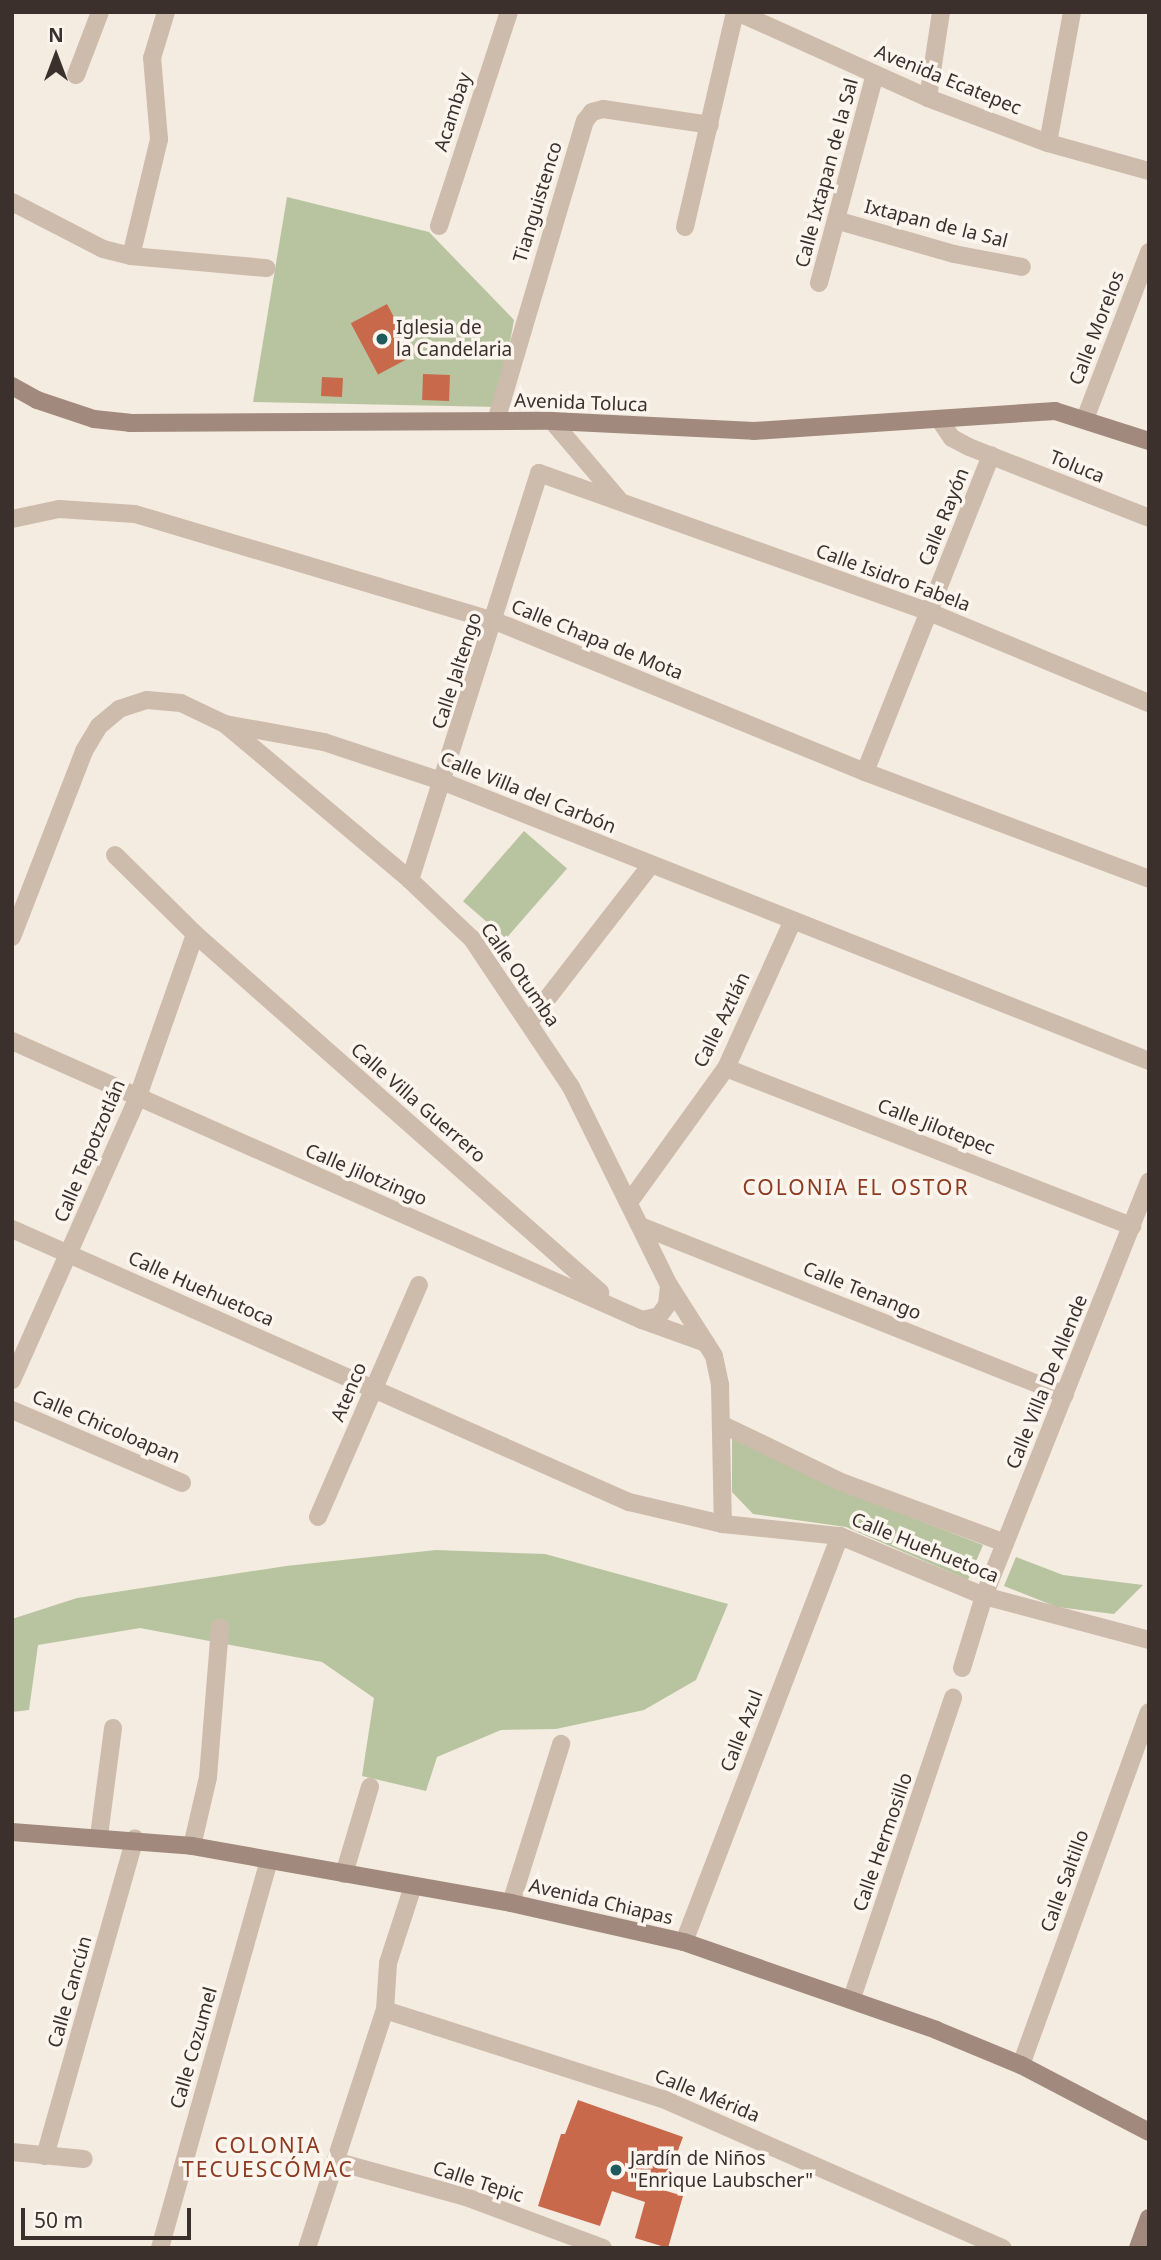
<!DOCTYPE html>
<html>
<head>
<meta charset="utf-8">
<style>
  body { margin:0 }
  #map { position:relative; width:1161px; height:2260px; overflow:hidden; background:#f4ebe1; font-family:"Noto Sans",sans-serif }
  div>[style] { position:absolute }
  .green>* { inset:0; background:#b8c4a0; transform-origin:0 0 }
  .building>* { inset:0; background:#c8694b; transform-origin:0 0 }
  .street>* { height:18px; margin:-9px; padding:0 9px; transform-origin:9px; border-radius:9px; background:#cdbbac }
  .secondary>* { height:18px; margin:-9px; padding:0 9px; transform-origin:9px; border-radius:9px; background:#a18a7d }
  .dots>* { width:19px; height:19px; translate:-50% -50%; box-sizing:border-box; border:4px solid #fbf5ee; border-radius:50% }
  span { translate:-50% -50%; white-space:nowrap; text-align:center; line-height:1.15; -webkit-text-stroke:7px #fbf5ee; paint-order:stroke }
  .street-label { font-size:19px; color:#3b302b }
  .poi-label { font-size:19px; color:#3b302b }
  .left { translate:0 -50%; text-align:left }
  .neighbourhood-label { font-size:21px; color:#8c3b22; letter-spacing:2px }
  .frame { position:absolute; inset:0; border:14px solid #3b302b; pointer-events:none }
  .north { position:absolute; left:21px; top:21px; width:70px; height:70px; -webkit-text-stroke:5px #fbf5ee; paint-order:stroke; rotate:0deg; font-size:19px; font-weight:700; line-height:28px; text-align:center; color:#3b302b }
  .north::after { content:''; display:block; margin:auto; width:24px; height:32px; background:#3b302b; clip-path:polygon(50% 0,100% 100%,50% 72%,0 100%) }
  .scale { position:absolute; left:21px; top:2208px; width:170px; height:32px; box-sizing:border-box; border:4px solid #3b302b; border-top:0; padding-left:9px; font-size:21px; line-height:24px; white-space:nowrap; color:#3b302b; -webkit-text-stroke:5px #fbf5ee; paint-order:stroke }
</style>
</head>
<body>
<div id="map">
  <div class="green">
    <div style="clip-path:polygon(287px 197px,429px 232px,514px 320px,498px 407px,253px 402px)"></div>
    <div style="left:524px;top:831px;width:57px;height:93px;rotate:41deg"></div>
    <div style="clip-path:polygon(732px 1438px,833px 1487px,983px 1545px,968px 1580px,846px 1527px,753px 1514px,732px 1492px)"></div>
    <div style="clip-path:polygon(436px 1550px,545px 1554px,728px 1604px,696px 1680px,644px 1710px,556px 1729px,501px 1730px,437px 1757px,426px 1791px,362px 1776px,374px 1698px,322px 1662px,140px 1628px,38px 1645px,29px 1710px,12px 1712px,12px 1619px,77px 1598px,286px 1566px)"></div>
    <div style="clip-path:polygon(1016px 1557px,1063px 1575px,1143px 1585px,1114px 1614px,1057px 1607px,1004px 1586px)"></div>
  </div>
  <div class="building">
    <div style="left:387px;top:304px;width:58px;height:41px;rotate:62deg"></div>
    <div style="left:423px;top:374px;width:27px;height:26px;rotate:2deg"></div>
    <div style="left:322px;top:377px;width:21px;height:19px;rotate:3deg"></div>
    <div style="clip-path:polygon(578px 2100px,683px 2137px,663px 2190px,683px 2196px,668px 2248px,635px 2238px,645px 2202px,612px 2191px,600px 2226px,538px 2206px,561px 2134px,565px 2134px)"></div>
  </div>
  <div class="street">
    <div style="left:737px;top:12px;width:209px;rotate:24.2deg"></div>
    <div style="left:928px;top:98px;width:128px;rotate:20.6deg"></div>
    <div style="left:1048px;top:143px;width:105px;rotate:15.5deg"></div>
    <div style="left:76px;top:75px;width:67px;rotate:-69.1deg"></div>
    <div style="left:928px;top:98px;width:87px;rotate:-81.4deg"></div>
    <div style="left:1048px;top:143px;width:133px;rotate:-79.6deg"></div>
    <div style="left:12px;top:202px;width:102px;rotate:27.3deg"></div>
    <div style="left:103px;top:249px;width:29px;rotate:14deg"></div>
    <div style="left:131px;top:256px;width:136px;rotate:5.1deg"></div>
    <div style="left:839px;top:221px;width:120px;rotate:16deg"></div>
    <div style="left:954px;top:254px;width:69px;rotate:10.8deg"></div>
    <div style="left:439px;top:226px;width:225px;rotate:-71.9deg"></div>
    <div style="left:685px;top:227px;width:221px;rotate:-76.9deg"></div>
    <div style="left:131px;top:256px;width:120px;rotate:-76.5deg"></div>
    <div style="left:159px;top:139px;width:81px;rotate:-94.9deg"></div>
    <div style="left:152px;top:58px;width:48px;rotate:-73.1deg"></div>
    <div style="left:819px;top:283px;width:216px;rotate:-75deg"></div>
    <div style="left:939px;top:419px;width:23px;rotate:56deg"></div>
    <div style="left:952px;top:438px;width:19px;rotate:28deg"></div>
    <div style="left:969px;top:447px;width:193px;rotate:21.5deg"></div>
    <div style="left:1085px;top:419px;width:179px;rotate:-69deg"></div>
    <div style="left:496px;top:421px;width:313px;rotate:-73.5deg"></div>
    <div style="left:585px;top:121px;width:11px;rotate:-52deg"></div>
    <div style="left:592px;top:112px;width:11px;rotate:-15deg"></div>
    <div style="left:603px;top:109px;width:108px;rotate:8.5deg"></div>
    <div style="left:552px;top:421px;width:105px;rotate:49.6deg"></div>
    <div style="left:12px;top:519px;width:48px;rotate:-12deg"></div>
    <div style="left:59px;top:509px;width:76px;rotate:3.8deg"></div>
    <div style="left:135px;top:514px;width:376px;rotate:16.6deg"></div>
    <div style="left:495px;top:621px;width:400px;rotate:22.2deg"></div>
    <div style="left:865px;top:772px;width:303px;rotate:20.6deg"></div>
    <div style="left:225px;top:724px;width:242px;rotate:40.1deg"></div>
    <div style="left:410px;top:880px;width:86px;rotate:43.6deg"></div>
    <div style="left:472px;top:939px;width:178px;rotate:56.2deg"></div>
    <div style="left:571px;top:1087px;width:221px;rotate:63.7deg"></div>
    <div style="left:669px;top:1285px;width:84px;rotate:57.6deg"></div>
    <div style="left:714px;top:1356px;width:30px;rotate:78deg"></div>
    <div style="left:720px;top:1385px;width:139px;rotate:88.8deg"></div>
    <div style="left:865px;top:772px;width:341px;rotate:-68.3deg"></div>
    <div style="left:115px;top:855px;width:112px;rotate:44.6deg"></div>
    <div style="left:195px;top:934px;width:541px;rotate:41.48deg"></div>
    <div style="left:410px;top:880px;width:427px;rotate:-72.4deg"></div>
    <div style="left:539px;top:473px;width:414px;rotate:19.6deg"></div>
    <div style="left:929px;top:612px;width:238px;rotate:22.5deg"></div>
    <div style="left:12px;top:937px;width:199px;rotate:-68.8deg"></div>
    <div style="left:84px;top:751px;width:29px;rotate:-59deg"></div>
    <div style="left:99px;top:726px;width:26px;rotate:-40deg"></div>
    <div style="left:119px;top:709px;width:29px;rotate:-18deg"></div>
    <div style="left:147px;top:700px;width:34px;rotate:5deg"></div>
    <div style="left:181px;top:703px;width:49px;rotate:25.5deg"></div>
    <div style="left:225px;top:724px;width:101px;rotate:10.3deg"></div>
    <div style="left:324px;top:742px;width:126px;rotate:18.4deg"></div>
    <div style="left:444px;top:782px;width:758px;rotate:21.59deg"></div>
    <div style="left:529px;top:1022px;width:199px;rotate:-52.2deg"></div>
    <div style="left:12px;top:1041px;width:689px;rotate:23.89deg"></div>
    <div style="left:642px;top:1320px;width:68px;rotate:19.8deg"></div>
    <div style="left:726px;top:1068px;width:436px;rotate:21.3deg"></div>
    <div style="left:630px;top:1201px;width:164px;rotate:-54.2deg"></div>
    <div style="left:726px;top:1068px;width:162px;rotate:-65.6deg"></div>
    <div style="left:643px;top:1227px;width:454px;rotate:21.7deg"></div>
    <div style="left:12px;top:1229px;width:675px;rotate:23.87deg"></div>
    <div style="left:629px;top:1502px;width:97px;rotate:13.2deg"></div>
    <div style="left:723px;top:1524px;width:118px;rotate:5.9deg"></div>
    <div style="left:840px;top:1536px;width:156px;rotate:22.6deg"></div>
    <div style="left:984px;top:1596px;width:171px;rotate:14.9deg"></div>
    <div style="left:642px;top:1320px;width:17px;rotate:-13deg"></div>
    <div style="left:659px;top:1316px;width:14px;rotate:-54deg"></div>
    <div style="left:667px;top:1305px;width:20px;rotate:-84deg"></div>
    <div style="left:12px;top:1380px;width:308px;rotate:-66deg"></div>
    <div style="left:137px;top:1099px;width:175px;rotate:-70.6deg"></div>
    <div style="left:12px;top:1410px;width:185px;rotate:23.2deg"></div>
    <div style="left:721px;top:1424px;width:133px;rotate:25.8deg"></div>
    <div style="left:841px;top:1482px;width:175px;rotate:20.4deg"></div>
    <div style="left:318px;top:1517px;width:253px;rotate:-66.5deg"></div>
    <div style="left:962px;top:1668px;width:75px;rotate:-73deg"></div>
    <div style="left:984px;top:1596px;width:446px;rotate:-68.3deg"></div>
    <div style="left:99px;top:1836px;width:109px;rotate:-82.6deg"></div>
    <div style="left:192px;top:1846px;width:71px;rotate:-76.9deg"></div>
    <div style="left:208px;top:1777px;width:150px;rotate:-85.4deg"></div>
    <div style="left:344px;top:1874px;width:91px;rotate:-73.4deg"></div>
    <div style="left:511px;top:1903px;width:167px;rotate:-72.5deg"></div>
    <div style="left:684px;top:1942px;width:435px;rotate:-69deg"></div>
    <div style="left:852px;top:1998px;width:317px;rotate:-71.4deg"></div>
    <div style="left:385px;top:2010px;width:292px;rotate:17.8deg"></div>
    <div style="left:663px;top:2099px;width:371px;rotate:23.7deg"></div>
    <div style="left:1021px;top:2065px;width:375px;rotate:-70.1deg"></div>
    <div style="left:12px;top:2152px;width:72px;rotate:5.6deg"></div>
    <div style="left:45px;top:2156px;width:330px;rotate:-74.2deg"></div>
    <div style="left:338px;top:2162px;width:133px;rotate:15.3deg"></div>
    <div style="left:466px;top:2197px;width:146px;rotate:20.4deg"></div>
    <div style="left:160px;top:2248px;width:403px;rotate:-74.3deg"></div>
    <div style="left:307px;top:2248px;width:250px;rotate:-71.9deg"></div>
    <div style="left:385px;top:2010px;width:47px;rotate:-86.3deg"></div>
    <div style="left:388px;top:1963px;width:81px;rotate:-72deg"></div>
  </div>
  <div class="secondary">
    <div style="left:12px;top:386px;width:29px;rotate:29deg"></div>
    <div style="left:37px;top:400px;width:60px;rotate:18.4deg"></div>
    <div style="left:94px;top:419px;width:36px;rotate:6deg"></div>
    <div style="left:130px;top:423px;width:422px;rotate:-0.3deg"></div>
    <div style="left:552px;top:421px;width:202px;rotate:2.8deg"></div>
    <div style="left:754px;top:431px;width:302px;rotate:-3.8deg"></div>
    <div style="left:1055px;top:411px;width:99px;rotate:17.7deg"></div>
    <div style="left:12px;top:1832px;width:181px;rotate:4.4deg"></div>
    <div style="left:192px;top:1846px;width:324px;rotate:10.1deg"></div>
    <div style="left:511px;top:1903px;width:177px;rotate:12.7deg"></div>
    <div style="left:684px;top:1942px;width:267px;rotate:19.2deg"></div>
    <div style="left:936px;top:2030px;width:92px;rotate:22.4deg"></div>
    <div style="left:1021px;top:2065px;width:144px;rotate:27.6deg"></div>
    <div style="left:1138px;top:2248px;width:32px;rotate:-70deg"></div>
  </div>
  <div class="dots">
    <div style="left:382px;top:339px;background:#1f5a5e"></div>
    <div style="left:616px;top:2170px;background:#1f5a5e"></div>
  </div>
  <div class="street-label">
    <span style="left:948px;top:80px;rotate:22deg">Avenida Ecatepec</span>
    <span style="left:453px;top:112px;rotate:-72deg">Acambay</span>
    <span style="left:827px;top:173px;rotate:-75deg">Calle Ixtapan de la Sal</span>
    <span style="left:538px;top:202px;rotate:-73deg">Tianguistenco</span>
    <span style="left:936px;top:224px;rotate:14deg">Ixtapan de la Sal</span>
    <span style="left:1097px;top:328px;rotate:-69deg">Calle Morelos</span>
    <span style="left:581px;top:403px;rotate:2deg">Avenida Toluca</span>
    <span style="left:1077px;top:467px;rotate:22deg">Toluca</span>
    <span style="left:944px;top:517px;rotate:-68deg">Calle Rayón</span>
    <span style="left:893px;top:578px;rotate:20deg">Calle Isidro Fabela</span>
    <span style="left:597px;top:640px;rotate:22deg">Calle Chapa de Mota</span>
    <span style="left:457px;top:671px;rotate:-72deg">Calle Jaltengo</span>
    <span style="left:528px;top:793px;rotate:22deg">Calle Villa del Carbón</span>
    <span style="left:520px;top:975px;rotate:55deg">Calle Otumba</span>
    <span style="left:722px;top:1020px;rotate:-64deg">Calle Aztlán</span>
    <span style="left:418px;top:1103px;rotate:41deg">Calle Villa Guerrero</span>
    <span style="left:936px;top:1127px;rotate:21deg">Calle Jilotepec</span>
    <span style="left:90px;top:1151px;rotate:-67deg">Calle Tepotzotlán</span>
    <span style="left:366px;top:1175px;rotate:23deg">Calle Jilotzingo</span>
    <span style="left:201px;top:1289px;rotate:24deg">Calle Huehuetoca</span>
    <span style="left:862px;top:1291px;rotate:22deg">Calle Tenango</span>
    <span style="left:1047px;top:1382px;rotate:-68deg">Calle Villa De Allende</span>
    <span style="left:349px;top:1392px;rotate:-67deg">Atenco</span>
    <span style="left:106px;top:1427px;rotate:23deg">Calle Chicoloapan</span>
    <span style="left:925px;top:1548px;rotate:22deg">Calle Huehuetoca</span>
    <span style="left:742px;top:1731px;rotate:-69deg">Calle Azul</span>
    <span style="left:883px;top:1842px;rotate:-71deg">Calle Hermosillo</span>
    <span style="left:1065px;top:1881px;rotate:-70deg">Calle Saltillo</span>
    <span style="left:601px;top:1902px;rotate:13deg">Avenida Chiapas</span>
    <span style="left:70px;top:1992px;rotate:-74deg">Calle Cancún</span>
    <span style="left:194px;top:2048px;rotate:-74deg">Calle Cozumel</span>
    <span style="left:707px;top:2096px;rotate:22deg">Calle Mérida</span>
    <span style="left:478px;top:2182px;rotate:18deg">Calle Tepic</span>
  </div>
  <div class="poi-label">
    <span class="left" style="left:396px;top:339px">Iglesia de<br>la Candelaria</span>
    <span class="left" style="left:630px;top:2170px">Jardín de Niños<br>"Enrique Laubscher"</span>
  </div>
  <div class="neighbourhood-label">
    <span style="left:856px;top:1187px">COLONIA EL OSTOR</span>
    <span style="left:268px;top:2157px">COLONIA<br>TECUESCÓMAC</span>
  </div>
  <div class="frame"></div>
  <div class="north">N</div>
  <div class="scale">50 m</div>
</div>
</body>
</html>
